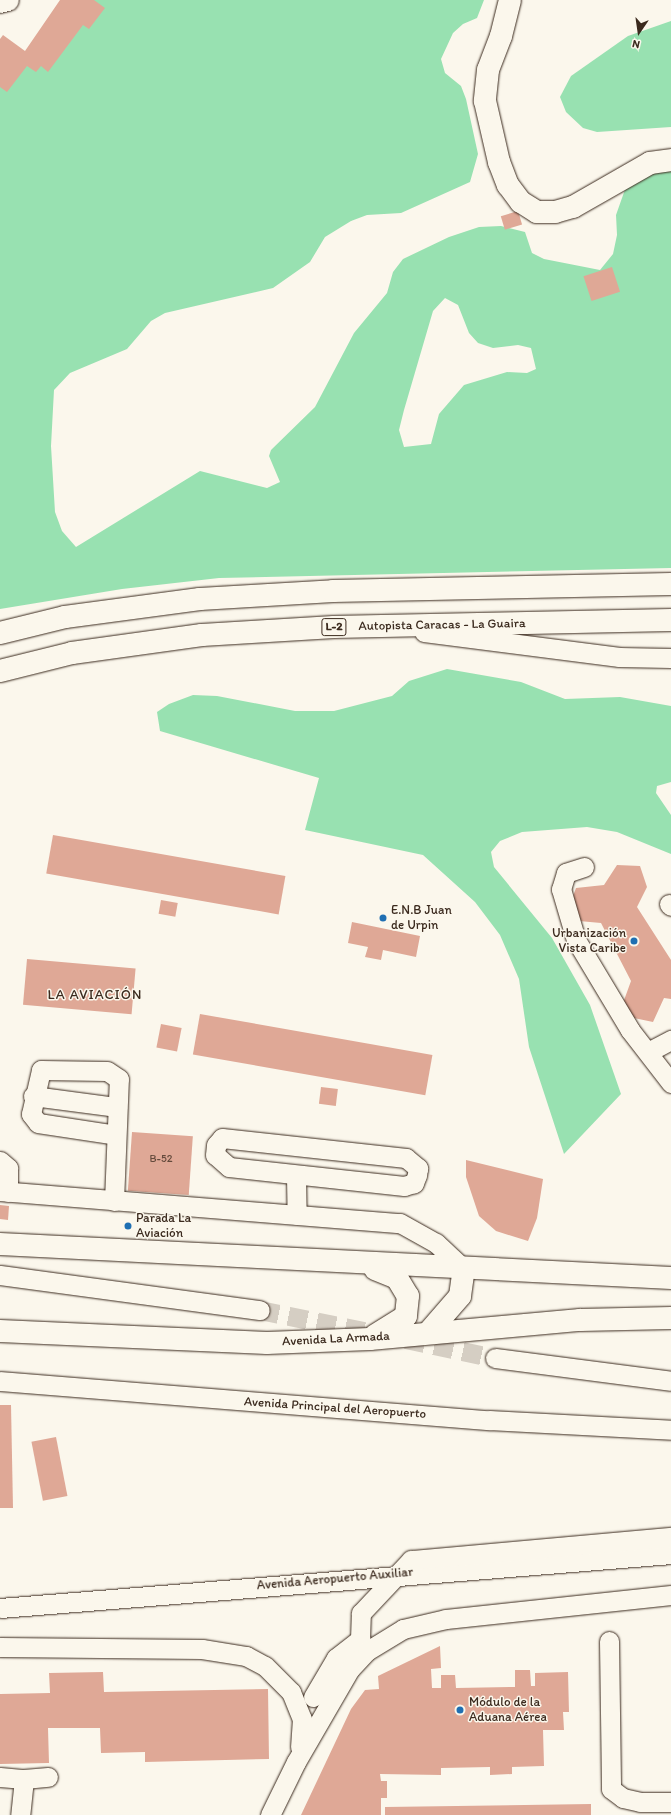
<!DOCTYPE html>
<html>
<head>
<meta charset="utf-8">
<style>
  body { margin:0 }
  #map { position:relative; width:671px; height:1815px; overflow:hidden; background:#fbf7ec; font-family:Itim,sans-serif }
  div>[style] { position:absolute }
  .green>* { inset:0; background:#98e1b1 }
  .building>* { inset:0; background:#dfa896; transform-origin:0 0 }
  .minor-tunnel>* { height:19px; margin-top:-9.5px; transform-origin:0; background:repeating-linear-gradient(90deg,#d5cec3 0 19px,transparent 0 29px) }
  .roads { filter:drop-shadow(0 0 1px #3b2a1e) drop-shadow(0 0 1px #3b2a1e) }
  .minor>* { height:19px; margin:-9.5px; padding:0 9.5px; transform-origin:9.5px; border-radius:9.5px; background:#fbf7ec }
  .major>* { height:22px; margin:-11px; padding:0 11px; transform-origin:11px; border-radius:11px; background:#fbf7ec }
  .highway>* { height:22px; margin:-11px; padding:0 11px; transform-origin:11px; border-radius:11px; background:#fbf7ec }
  .dots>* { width:11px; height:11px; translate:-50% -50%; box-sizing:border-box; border:2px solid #fbf7ec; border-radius:50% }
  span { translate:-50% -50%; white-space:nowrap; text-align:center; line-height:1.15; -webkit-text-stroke:3px #fbf7ec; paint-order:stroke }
  .number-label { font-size:11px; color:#644a3c }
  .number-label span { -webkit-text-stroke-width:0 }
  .shield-label span { padding:1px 3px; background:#fbf7ec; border:1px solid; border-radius:3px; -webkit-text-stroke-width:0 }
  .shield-label { font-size:12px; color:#3b2a1e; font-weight:700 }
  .street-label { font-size:13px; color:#3b2a1e }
  .poi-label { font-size:13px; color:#3b2a1e }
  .left { translate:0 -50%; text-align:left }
  .right { translate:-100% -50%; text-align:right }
  .neighbourhood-label { font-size:14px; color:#3b2a1e; letter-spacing:1px }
  .north { position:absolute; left:619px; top:12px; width:40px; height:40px; -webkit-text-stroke:3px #fbf7ec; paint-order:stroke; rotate:193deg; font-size:11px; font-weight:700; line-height:16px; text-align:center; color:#3b2a1e }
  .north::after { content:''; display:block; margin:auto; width:14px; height:18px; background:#3b2a1e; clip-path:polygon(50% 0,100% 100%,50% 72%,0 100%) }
</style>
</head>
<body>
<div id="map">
  <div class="green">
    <div style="clip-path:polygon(evenodd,83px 0,484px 0,477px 18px,463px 24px,453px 33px,441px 59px,445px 73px,461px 86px,466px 99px,478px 154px,470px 182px,401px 213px,367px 215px,351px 221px,325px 237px,310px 262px,273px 288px,165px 313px,151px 321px,127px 349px,70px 373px,54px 390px,51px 446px,55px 512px,62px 531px,76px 547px,200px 471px,267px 488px,280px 482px,269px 456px,271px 450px,315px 407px,354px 333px,387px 293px,393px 272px,403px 259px,449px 237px,479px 227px,501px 226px,525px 232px,532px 253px,544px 259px,600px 270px,613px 254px,617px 235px,616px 215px,628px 181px,671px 163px,671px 568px,219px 578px,122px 589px,0 609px,0 85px,83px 0,445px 298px,458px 305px,469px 333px,478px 343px,493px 348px,518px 345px,531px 348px,536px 369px,527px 373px,507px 372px,464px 385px,439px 414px,431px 444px,404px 447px,399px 430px,404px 410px,433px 311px,445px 298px)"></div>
    <div style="clip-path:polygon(671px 21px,671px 127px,597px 132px,583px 128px,566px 112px,560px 97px,571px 76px,628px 36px)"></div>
    <div style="clip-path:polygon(447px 669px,521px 682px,565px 699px,620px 697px,671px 706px,671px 782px,657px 786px,656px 793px,671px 815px,671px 854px,617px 832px,587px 827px,522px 832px,500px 841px,491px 852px,494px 867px,552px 938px,590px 1005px,621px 1094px,564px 1154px,529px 1047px,519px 979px,500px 935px,475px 902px,423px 855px,305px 830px,319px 778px,160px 731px,157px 712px,169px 704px,193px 695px,217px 696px,295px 711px,334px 711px,392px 696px,409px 681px)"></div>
  </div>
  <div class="building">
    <div style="clip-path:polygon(60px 0,94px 0,105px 8px,89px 29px,83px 25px,48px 72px,41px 66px,36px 72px,27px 66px,7px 92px,0 87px,0 39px,3px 35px,25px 51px)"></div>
    <div style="left:518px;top:211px;width:14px;height:18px;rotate:73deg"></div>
    <div style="left:612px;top:267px;width:26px;height:30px;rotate:72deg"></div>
    <div style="left:53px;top:835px;width:236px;height:39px;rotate:10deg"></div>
    <div style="clip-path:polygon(617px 865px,640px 866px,647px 887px,637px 907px,671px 960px,671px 999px,664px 998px,653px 1022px,634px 1018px,623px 1003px,631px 981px,601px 923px,579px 921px,570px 905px,576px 888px,604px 885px)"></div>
    <div style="left:161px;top:900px;width:17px;height:14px;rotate:10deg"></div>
    <div style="clip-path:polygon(352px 922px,420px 936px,416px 957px,383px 950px,381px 960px,365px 957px,368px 947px,348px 943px)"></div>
    <div style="left:27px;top:959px;width:109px;height:46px;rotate:5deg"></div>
    <div style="left:200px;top:1014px;width:236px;height:41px;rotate:10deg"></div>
    <div style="left:161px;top:1024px;width:21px;height:24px;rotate:11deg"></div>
    <div style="left:321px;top:1087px;width:17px;height:17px;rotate:7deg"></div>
    <div style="left:132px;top:1132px;width:61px;height:59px;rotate:4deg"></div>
    <div style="clip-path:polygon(466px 1160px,543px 1179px,537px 1218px,528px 1241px,496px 1231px,479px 1216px,466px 1177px)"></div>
    <div style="clip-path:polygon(0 1205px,9px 1206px,8px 1220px,0 1219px)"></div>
    <div style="clip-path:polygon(0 1405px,11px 1405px,13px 1508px,0 1508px)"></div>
    <div style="left:56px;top:1437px;width:60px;height:25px;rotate:79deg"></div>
    <div style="clip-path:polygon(440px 1646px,441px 1668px,431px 1669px,432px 1688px,441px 1688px,441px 1675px,455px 1675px,456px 1688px,515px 1687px,515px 1670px,530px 1670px,531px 1686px,535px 1686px,535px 1673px,568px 1672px,569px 1712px,563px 1712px,564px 1730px,543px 1730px,544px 1766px,512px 1767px,512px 1774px,490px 1775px,490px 1767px,441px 1768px,441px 1775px,380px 1774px,381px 1781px,387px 1781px,387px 1798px,381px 1798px,381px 1815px,301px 1815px,351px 1709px,365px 1690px,379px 1689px,378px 1676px)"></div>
    <div style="clip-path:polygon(103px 1672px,104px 1692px,268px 1689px,269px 1759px,145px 1762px,145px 1752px,101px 1753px,100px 1728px,48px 1728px,49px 1763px,0 1764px,0 1694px,50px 1693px,49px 1673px)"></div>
    <div style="clip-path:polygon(591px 1804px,591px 1815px,385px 1815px,385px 1807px)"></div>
  </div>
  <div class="minor-tunnel">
    <div style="left:260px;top:1310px;width:120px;rotate:11.5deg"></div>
    <div style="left:406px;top:1339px;width:91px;rotate:12.1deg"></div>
  </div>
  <div class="roads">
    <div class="minor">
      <div style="left:424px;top:632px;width:197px;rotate:7.3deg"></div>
      <div style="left:619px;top:657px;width:52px;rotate:1.1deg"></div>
      <div style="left:584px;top:867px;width:19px;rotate:162deg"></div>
      <div style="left:566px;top:873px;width:17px;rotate:107deg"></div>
      <div style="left:561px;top:889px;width:53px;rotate:73.6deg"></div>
      <div style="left:576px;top:940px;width:105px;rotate:59deg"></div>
      <div style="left:630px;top:1030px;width:67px;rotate:52.3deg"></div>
      <div style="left:669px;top:904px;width:3px;rotate:45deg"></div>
      <div style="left:648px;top:1052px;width:26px;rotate:-28deg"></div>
      <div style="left:33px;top:1096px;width:85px;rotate:7.5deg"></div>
      <div style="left:222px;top:1138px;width:185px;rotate:6.2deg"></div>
      <div style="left:406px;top:1158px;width:16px;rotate:40deg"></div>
      <div style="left:418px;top:1168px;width:7px;rotate:98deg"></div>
      <div style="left:417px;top:1175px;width:9px;rotate:111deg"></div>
      <div style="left:414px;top:1183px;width:10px;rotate:163deg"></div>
      <div style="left:404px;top:1186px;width:176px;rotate:-173.8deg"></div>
      <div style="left:229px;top:1167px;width:18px;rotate:-139deg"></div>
      <div style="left:215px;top:1155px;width:10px;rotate:-84deg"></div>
      <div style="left:216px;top:1145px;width:9px;rotate:-49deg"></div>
      <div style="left:0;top:1161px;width:11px;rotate:41deg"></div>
      <div style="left:8px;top:1168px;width:24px;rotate:90deg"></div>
      <div style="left:296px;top:1176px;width:39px;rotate:89deg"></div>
      <div style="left:0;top:1191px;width:401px;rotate:4.6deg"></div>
      <div style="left:400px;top:1223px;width:41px;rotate:29.1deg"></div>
      <div style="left:436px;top:1243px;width:38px;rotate:43deg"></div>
      <div style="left:114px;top:1201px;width:122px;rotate:-87.7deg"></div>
      <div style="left:119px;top:1079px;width:14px;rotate:-146deg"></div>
      <div style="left:107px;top:1071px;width:66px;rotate:-179.1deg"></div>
      <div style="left:41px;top:1070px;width:45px;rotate:102.8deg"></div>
      <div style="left:31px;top:1114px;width:11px;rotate:52deg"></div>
      <div style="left:38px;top:1123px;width:79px;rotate:8.7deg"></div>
      <div style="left:0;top:1275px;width:262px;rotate:7.7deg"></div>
      <div style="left:495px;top:1358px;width:177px;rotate:7.4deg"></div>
      <div style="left:0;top:1381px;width:491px;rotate:4.6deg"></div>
      <div style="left:489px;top:1420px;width:182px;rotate:3.1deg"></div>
      <div style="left:0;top:1608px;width:673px;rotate:-4.6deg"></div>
      <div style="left:609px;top:1641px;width:148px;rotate:89.2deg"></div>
      <div style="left:611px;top:1789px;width:15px;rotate:37deg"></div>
      <div style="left:623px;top:1798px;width:17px;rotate:13deg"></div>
      <div style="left:640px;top:1802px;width:31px"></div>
      <div style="left:0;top:1647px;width:202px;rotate:0.6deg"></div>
      <div style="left:202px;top:1649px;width:45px;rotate:9deg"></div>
      <div style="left:246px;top:1656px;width:21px;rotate:28deg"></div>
      <div style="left:265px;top:1666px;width:37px;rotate:45deg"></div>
      <div style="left:291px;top:1692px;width:29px;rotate:68deg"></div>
      <div style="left:302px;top:1719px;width:28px;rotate:94deg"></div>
      <div style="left:313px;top:1697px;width:45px;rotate:-59.5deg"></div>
      <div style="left:336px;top:1658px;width:31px;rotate:-38deg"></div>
      <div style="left:360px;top:1639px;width:26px;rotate:-88deg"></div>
      <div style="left:361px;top:1613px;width:73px;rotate:-46.7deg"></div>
      <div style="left:411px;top:1560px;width:261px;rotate:-5.1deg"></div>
      <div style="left:0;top:1777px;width:24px;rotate:5deg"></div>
      <div style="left:24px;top:1779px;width:36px;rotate:96deg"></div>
      <div style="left:24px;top:1779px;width:24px;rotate:-5deg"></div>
      <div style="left:270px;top:1815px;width:59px;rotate:-63.9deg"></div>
      <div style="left:296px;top:1762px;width:108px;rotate:-59.9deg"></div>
      <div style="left:350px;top:1669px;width:25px;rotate:-47deg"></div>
      <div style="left:367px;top:1651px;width:42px;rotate:-31.4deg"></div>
      <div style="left:403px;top:1629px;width:44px;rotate:-13.1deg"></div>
      <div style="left:446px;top:1619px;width:226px;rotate:-6.1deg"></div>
    </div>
    <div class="major">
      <div style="left:510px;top:0;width:37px;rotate:104deg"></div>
      <div style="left:501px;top:36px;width:36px;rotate:111deg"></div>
      <div style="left:488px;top:70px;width:31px;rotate:96deg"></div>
      <div style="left:485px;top:101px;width:63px;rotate:77.1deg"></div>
      <div style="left:499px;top:162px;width:25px;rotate:69deg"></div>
      <div style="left:508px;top:185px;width:21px;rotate:53deg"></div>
      <div style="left:521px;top:202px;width:19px;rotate:32deg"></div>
      <div style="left:537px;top:212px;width:18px"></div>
      <div style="left:555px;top:212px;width:19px;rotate:-16deg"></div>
      <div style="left:573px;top:207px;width:89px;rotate:-29.7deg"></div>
      <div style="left:650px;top:163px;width:21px;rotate:-8deg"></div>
      <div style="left:0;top:2px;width:8px;rotate:-14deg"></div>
      <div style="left:0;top:1244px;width:672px;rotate:2.9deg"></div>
      <div style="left:375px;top:1269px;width:24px;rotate:22deg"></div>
      <div style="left:397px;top:1278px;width:21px;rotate:59deg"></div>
      <div style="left:408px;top:1296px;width:20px;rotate:96deg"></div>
      <div style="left:406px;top:1316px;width:36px;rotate:148deg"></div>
      <div style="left:0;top:1331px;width:267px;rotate:2.6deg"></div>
      <div style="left:267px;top:1343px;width:103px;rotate:-2.2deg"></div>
      <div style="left:370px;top:1339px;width:211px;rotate:-5.2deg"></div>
      <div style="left:580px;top:1320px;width:91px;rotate:-1.3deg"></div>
      <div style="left:428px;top:1333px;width:49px;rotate:-49.1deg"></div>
      <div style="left:460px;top:1296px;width:27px;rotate:-82deg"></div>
    </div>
    <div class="highway">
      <div style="left:0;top:633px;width:67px;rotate:-13.8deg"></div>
      <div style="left:65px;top:617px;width:136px;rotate:-7.6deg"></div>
      <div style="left:200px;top:599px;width:133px;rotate:-3.4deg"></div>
      <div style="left:333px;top:591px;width:338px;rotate:-1.2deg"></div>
      <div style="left:0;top:671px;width:74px;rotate:-14deg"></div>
      <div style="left:72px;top:653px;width:131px;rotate:-7.9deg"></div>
      <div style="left:202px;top:635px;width:132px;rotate:-3.5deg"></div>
      <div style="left:334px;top:627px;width:337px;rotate:-1.2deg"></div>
    </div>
  </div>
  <div class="dots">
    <div style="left:383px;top:918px;background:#1f6fb2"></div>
    <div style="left:634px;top:941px;background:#1f6fb2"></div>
    <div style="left:128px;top:1226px;background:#1f6fb2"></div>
    <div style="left:460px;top:1710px;background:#1f6fb2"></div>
  </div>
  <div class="number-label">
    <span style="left:161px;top:1159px">B-52</span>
  </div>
  <div class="shield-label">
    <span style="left:334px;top:627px">L-2</span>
  </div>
  <div class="street-label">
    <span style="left:442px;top:625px;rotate:-1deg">Autopista Caracas - La Guaira</span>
    <span style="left:336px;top:1339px;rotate:-3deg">Avenida La Armada</span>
    <span style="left:335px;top:1408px;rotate:4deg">Avenida Principal del Aeropuerto</span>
    <span style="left:335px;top:1579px;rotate:-5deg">Avenida Aeropuerto Auxiliar</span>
  </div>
  <div class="poi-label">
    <span class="left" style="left:391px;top:918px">E.N.B Juan<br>de Urpin</span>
    <span class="right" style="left:626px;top:941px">Urbanización<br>Vista Caribe</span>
    <span class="left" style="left:136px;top:1226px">Parada La<br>Aviación</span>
    <span class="left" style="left:469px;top:1710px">Módulo de la<br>Aduana Aérea</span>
  </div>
  <div class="neighbourhood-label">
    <span style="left:95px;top:995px">LA AVIACIÓN</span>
  </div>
  <div class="north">N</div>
</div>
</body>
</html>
